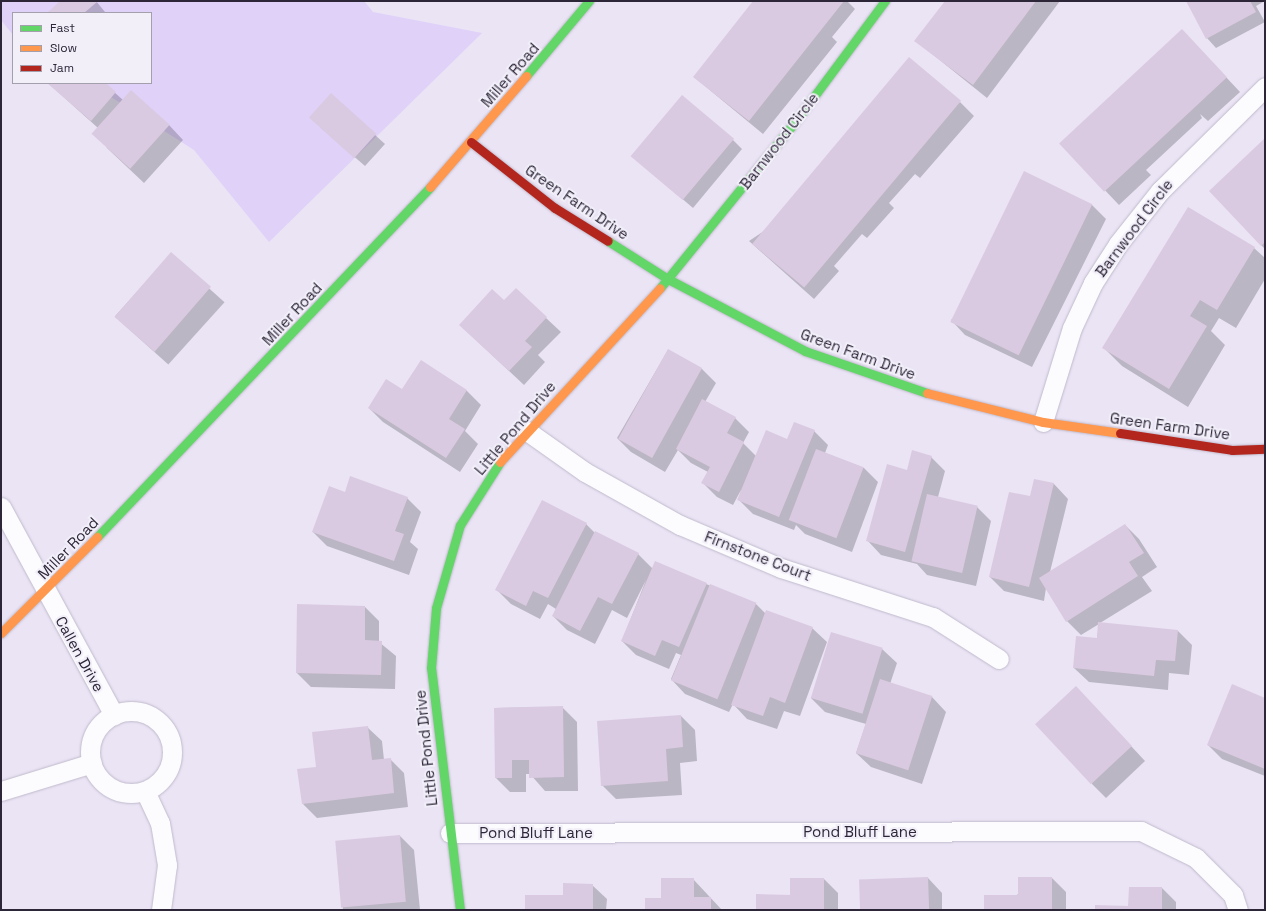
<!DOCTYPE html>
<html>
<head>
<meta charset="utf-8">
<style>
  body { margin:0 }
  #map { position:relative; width:1266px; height:911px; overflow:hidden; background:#eae4f5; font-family:"Space Grotesk",sans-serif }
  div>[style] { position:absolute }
  .green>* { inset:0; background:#e0d1f9 }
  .shadow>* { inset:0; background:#0003; transform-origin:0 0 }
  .building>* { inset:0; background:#dacae1; transform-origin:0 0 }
  .roads { filter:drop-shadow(0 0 1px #c0bacb) drop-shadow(0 0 1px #c0bacb) }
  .street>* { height:19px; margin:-9.5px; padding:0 9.5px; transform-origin:9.5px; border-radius:9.5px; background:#fcfbfe }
  .street>.ring { margin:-9.5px; padding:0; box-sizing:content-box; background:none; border:19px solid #fcfbfe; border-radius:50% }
  .fast>* { height:9px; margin:-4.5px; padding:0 4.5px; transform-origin:4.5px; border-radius:4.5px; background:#63d668 }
  .slow>* { height:9px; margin:-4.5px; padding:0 4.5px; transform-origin:4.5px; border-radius:4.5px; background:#ff974d }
  .jam>* { height:9px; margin:-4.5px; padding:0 4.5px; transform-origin:4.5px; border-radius:4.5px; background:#b3261e }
  span { translate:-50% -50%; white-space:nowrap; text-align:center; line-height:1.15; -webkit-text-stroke:4px #f2eff9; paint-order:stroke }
  .street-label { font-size:15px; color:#2d2638 }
  .frame { position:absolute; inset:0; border:2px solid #2d2638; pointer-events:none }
  .legend { position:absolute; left:12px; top:12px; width:140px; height:72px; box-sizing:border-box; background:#f2eff9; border:1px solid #a39fac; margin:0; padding:5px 7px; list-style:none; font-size:12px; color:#2d2638 }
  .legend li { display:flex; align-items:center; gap:8px; height:20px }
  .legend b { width:20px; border:1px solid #a39fac }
</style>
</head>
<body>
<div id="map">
  <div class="green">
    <div style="clip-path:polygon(1px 1px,364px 1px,373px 12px,482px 33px,269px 242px,194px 150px,89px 83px,151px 83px,151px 13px,13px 13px,13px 35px,1px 20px)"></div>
  </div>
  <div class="shadow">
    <div style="clip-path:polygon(62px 1px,96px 1px,105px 12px,48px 13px)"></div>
    <div style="clip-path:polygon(754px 1px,847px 1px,855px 9px,832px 37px,837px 42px,763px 134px,694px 77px)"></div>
    <div style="clip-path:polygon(946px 1px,1060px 1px,987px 98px,916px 41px)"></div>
    <div style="clip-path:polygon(1187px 1px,1265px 1px,1256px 6px,1265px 22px,1216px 48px,1207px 38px)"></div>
    <div style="clip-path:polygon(1196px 45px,1240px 92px,1208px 121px,1200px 114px,1202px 118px,1146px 170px,1151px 175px,1119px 205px,1061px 144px)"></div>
    <div style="clip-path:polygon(48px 83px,104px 83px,123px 100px,169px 125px,183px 140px,144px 183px,107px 148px,98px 128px)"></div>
    <div style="clip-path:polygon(331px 95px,385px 144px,365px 166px,320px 127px)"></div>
    <div style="clip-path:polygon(960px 102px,974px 116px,920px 178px,915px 174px,889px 203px,894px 208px,867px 238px,862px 234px,834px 266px,839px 271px,814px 299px,749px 241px)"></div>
    <div style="clip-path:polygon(1265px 139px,1265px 249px,1261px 245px)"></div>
    <div style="clip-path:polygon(733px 140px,742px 149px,693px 208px,632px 156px)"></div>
    <div style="clip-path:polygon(1091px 204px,1106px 219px,1032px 367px,965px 335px,951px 320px)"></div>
    <div style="clip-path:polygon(1189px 208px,1254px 248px,1265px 258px,1265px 279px,1236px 328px,1219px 318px,1211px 331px,1225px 345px,1188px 407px,1122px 366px,1104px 348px)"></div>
    <div style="left:171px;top:254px;width:72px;height:84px;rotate:42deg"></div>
    <div style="clip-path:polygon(516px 290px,561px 332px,538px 355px,545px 362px,524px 385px,460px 325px,504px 302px)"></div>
    <div style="clip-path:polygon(668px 350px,702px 369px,716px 383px,705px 402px,735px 418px,749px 432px,743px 443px,756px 456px,814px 431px,828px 445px,825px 453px,864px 468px,878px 482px,852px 552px,805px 534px,796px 525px,794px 530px,753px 514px,739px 500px,741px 490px,733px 505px,717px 497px,703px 483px,708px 472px,691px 463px,678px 450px,665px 472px,631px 452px,617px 438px)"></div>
    <div style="clip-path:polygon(421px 361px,467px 391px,481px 405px,465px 431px,478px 444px,460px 472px,383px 422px,369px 408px,402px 390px)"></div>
    <div style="clip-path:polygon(931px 457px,945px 471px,938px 497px,977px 507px,991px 521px,976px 586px,927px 575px,917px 564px,881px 555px,867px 540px,908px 471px)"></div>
    <div style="clip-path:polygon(1035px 480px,1054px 484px,1068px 499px,1050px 572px,1125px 525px,1139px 539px,1157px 567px,1142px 577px,1152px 591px,1100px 623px,1178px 631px,1192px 645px,1189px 675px,1169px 673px,1168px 690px,1089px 682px,1074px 668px,1097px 639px,1099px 624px,1081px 635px,1067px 621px,1046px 588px,1044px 601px,1004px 591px,990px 577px,1030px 498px)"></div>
    <div style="clip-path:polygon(345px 493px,407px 498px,421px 512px,410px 542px,418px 549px,409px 575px,327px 546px,313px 532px)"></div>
    <div style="clip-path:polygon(586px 524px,595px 533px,638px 554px,653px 569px,706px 584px,755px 603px,766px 614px,812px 628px,827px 642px,800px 716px,784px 711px,777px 729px,747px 719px,733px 704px,729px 712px,685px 694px,671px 679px,681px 655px,676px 653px,669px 669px,636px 655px,622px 641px,646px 580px,627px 618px,612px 610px,595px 644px,567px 630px,553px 616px,556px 609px,548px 604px,540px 619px,511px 604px,497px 590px)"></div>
    <div style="clip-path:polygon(365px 607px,379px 621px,379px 642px,396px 656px,395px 689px,311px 687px,297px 673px)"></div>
    <div style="clip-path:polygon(882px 649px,897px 663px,890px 684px,932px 697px,946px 712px,922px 784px,871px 767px,856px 753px,866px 724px,825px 712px,811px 698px)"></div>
    <div style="clip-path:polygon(1265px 699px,1265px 776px,1222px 759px,1208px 745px)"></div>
    <div style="clip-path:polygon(1090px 702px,1145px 761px,1106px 798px,1092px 784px)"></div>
    <div style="clip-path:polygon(562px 707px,577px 722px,578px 791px,545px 791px,530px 774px,526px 774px,526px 792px,510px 792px,496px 778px,495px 708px)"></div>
    <div style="clip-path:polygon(681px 716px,695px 730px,697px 761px,680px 763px,682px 795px,616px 799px,602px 785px)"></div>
    <div style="clip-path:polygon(367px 727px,382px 741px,384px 760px,390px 759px,404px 773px,408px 807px,317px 818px,303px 804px,317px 768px)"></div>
    <div style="clip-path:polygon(400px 836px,414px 850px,420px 910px,343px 910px,336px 842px)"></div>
    <div style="clip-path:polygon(928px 878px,942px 893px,942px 910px,860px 910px)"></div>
    <div style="clip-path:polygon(1052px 878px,1066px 892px,1066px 910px,985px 910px)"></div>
    <div style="clip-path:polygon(693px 879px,722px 910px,646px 910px,662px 899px)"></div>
    <div style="clip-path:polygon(824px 879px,838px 893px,838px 910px,757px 910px)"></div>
    <div style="clip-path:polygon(592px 885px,607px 899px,606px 910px,526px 910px)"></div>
    <div style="clip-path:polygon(1162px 888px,1176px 902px,1176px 910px,1096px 910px,1129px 906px)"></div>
  </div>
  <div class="building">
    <div style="clip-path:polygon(60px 1px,96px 1px,97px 2px,84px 13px,47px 13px)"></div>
    <div style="clip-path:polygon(753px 1px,844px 1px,749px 121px,693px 77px)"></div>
    <div style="clip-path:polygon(945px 1px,1036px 1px,973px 85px,914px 41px)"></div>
    <div style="clip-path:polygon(1186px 1px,1250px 1px,1256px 12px,1206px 39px)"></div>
    <div style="left:1182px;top:29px;width:66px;height:168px;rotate:47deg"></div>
    <div style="left:909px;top:57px;width:68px;height:244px;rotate:40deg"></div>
    <div style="clip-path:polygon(47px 83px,106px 83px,116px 92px,91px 121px)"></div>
    <div style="left:131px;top:90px;width:52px;height:59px;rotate:42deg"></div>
    <div style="left:331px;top:93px;width:61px;height:33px;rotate:42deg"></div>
    <div style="left:682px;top:95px;width:68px;height:80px;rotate:40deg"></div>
    <div style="clip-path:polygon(1265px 138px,1265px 242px,1261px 246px,1209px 191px)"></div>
    <div style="left:1024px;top:171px;width:76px;height:168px;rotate:26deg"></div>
    <div style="clip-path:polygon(1188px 207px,1255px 247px,1217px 310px,1200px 300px,1190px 316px,1207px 326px,1169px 389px,1102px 348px)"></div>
    <div style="left:171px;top:252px;width:53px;height:86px;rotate:41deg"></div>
    <div style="clip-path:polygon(516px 288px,547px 317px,525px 341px,532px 347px,509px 371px,459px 325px,492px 289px,504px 300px)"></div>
    <div style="left:668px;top:349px;width:39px;height:103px;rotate:29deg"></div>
    <div style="clip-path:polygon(421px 360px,467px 390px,449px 419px,465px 429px,446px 458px,368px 408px,386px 379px,402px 389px)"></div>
    <div style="clip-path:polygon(702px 399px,736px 417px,727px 433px,744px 442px,719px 492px,701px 483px,710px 467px,676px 449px)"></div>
    <div style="clip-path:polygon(794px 422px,815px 430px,779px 517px,737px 500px,766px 430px,787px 439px)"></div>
    <div style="left:816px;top:449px;width:51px;height:76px;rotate:21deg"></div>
    <div style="clip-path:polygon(912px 450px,932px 456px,905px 552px,866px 541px,887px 464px,907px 470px)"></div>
    <div style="clip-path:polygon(350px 476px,408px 497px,395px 531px,404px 534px,394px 561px,312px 532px,329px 486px,345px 492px)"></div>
    <div style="clip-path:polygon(1034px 479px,1054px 483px,1029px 587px,989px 577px,1009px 492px,1030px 496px)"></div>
    <div style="left:927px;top:494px;width:52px;height:69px;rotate:13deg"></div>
    <div style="clip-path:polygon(542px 500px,587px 523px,548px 598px,533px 591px,526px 606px,495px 590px)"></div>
    <div style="clip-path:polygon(1125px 524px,1144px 553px,1129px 562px,1138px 576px,1066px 622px,1039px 578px)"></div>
    <div style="clip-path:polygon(595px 531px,639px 553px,612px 604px,598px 597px,580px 631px,552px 616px)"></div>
    <div style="clip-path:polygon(655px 561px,707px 583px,679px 647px,662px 640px,655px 656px,621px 641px)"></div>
    <div style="left:710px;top:584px;width:50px;height:104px;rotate:22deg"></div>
    <div style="clip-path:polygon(297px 604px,365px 606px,365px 640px,382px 641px,381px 675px,296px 673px)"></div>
    <div style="clip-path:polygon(766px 610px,813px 627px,785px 703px,770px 697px,763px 716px,731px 705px)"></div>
    <div style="clip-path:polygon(1098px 622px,1178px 630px,1175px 661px,1156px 660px,1154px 676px,1073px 668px,1076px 636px,1097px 638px)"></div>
    <div style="left:831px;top:632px;width:54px;height:69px;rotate:17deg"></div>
    <div style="left:880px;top:679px;width:55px;height:78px;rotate:18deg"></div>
    <div style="clip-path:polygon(1232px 684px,1265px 698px,1265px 769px,1207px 745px)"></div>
    <div style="left:1076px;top:686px;width:82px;height:56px;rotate:47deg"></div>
    <div style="clip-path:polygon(563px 706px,564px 777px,529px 778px,529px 760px,512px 760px,512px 778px,495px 778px,494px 708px)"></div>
    <div style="clip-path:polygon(681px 715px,683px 747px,666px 749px,668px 781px,601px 786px,597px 721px)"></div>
    <div style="clip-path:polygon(368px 726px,372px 760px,391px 758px,394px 793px,302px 804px,297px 769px,316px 767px,312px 732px)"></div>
    <div style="left:400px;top:835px;width:67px;height:65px;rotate:85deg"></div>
    <div style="left:928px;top:877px;width:33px;height:69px;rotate:88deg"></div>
    <div style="clip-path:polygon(1018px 877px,1052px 877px,1052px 910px,984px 910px,984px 895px,1018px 895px)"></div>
    <div style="clip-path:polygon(661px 878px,694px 878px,694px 897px,711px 897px,711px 910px,645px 910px,645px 898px,661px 898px)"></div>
    <div style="clip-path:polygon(790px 878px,824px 878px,824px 910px,756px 910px,756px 894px,790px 895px)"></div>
    <div style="clip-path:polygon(563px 883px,593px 884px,593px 910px,525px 910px,525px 895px,563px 895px)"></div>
    <div style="clip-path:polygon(1129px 887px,1162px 887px,1162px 910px,1095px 910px,1095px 905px,1128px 906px)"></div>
  </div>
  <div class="roads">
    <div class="street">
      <div style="left:1043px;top:422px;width:98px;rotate:-72.9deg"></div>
      <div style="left:1072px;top:328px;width:50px;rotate:-65deg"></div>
      <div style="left:1093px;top:283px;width:46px;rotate:-57.3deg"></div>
      <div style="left:1118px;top:244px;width:68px;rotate:-51.6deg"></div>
      <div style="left:1160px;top:191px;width:148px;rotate:-44.7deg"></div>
      <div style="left:527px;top:431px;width:71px;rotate:35.3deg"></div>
      <div style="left:585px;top:472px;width:109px;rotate:29.2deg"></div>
      <div style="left:680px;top:525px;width:110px;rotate:23.1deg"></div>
      <div style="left:781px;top:568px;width:160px;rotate:17.9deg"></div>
      <div style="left:933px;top:617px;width:78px;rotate:32.5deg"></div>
      <div style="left:1px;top:507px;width:237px;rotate:61.5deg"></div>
      <div class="ring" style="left:90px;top:711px;width:63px;height:63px"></div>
      <div style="left:1px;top:791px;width:95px;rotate:-17.1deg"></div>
      <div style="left:145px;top:791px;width:35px;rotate:65deg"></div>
      <div style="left:160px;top:823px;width:43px;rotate:80.5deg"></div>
      <div style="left:167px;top:865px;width:45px;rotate:97.6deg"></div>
      <div style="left:450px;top:833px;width:691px;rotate:-0.17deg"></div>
      <div style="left:1141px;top:831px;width:61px;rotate:26.1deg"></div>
      <div style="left:1196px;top:858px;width:52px;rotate:45deg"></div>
      <div style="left:1233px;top:895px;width:16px;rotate:72deg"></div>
    </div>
    <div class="fast">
      <div style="left:526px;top:76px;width:98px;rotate:-50deg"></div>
      <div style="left:608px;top:241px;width:71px;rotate:32.3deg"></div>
      <div style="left:668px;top:279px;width:155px;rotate:27.7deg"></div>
      <div style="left:805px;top:351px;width:129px;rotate:19deg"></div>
      <div style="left:660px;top:288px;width:214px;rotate:-50.9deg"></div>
      <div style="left:795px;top:122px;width:151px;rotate:-53.4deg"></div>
      <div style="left:97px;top:537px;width:483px;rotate:-46.4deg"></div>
      <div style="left:460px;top:910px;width:244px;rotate:-96.8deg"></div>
      <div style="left:431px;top:668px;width:60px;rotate:-85.2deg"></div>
      <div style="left:436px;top:608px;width:86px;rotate:-73.9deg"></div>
      <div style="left:460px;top:525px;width:75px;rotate:-57.6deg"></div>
    </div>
    <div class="slow">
      <div style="left:430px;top:187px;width:147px;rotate:-49.1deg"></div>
      <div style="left:927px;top:393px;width:120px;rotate:14deg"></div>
      <div style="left:1043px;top:422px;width:78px;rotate:8.1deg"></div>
      <div style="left:500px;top:462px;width:236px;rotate:-47.4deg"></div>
      <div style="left:1px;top:633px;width:136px;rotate:-45deg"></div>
    </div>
    <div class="jam">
      <div style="left:471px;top:142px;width:107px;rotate:38.2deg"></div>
      <div style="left:555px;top:208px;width:62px;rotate:31.9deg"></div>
      <div style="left:1120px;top:433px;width:113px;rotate:8.6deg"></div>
      <div style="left:1232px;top:450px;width:33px;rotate:-2deg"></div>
    </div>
  </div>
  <div class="street-label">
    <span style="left:510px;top:75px;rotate:-49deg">Miller Road</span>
    <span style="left:779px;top:141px;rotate:-52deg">Barnwood Circle</span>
    <span style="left:577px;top:202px;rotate:34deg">Green Farm Drive</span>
    <span style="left:1134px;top:228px;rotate:-53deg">Barnwood Circle</span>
    <span style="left:292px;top:314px;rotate:-47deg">Miller Road</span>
    <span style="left:858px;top:354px;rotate:20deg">Green Farm Drive</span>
    <span style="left:1170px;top:426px;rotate:8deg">Green Farm Drive</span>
    <span style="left:515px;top:428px;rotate:-50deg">Little Pond Drive</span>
    <span style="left:68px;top:548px;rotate:-46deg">Miller Road</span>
    <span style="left:758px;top:556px;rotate:21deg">Firnstone Court</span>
    <span style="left:80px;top:654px;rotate:61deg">Callen Drive</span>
    <span style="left:426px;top:748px;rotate:-96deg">Little Pond Drive</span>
    <span style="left:860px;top:832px">Pond Bluff Lane</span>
    <span style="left:536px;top:833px">Pond Bluff Lane</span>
  </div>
  <div class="frame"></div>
  <ul class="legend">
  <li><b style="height:5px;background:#63d668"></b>Fast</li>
  <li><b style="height:5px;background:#ff974d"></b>Slow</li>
  <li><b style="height:5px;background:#b3261e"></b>Jam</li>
  </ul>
</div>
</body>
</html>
